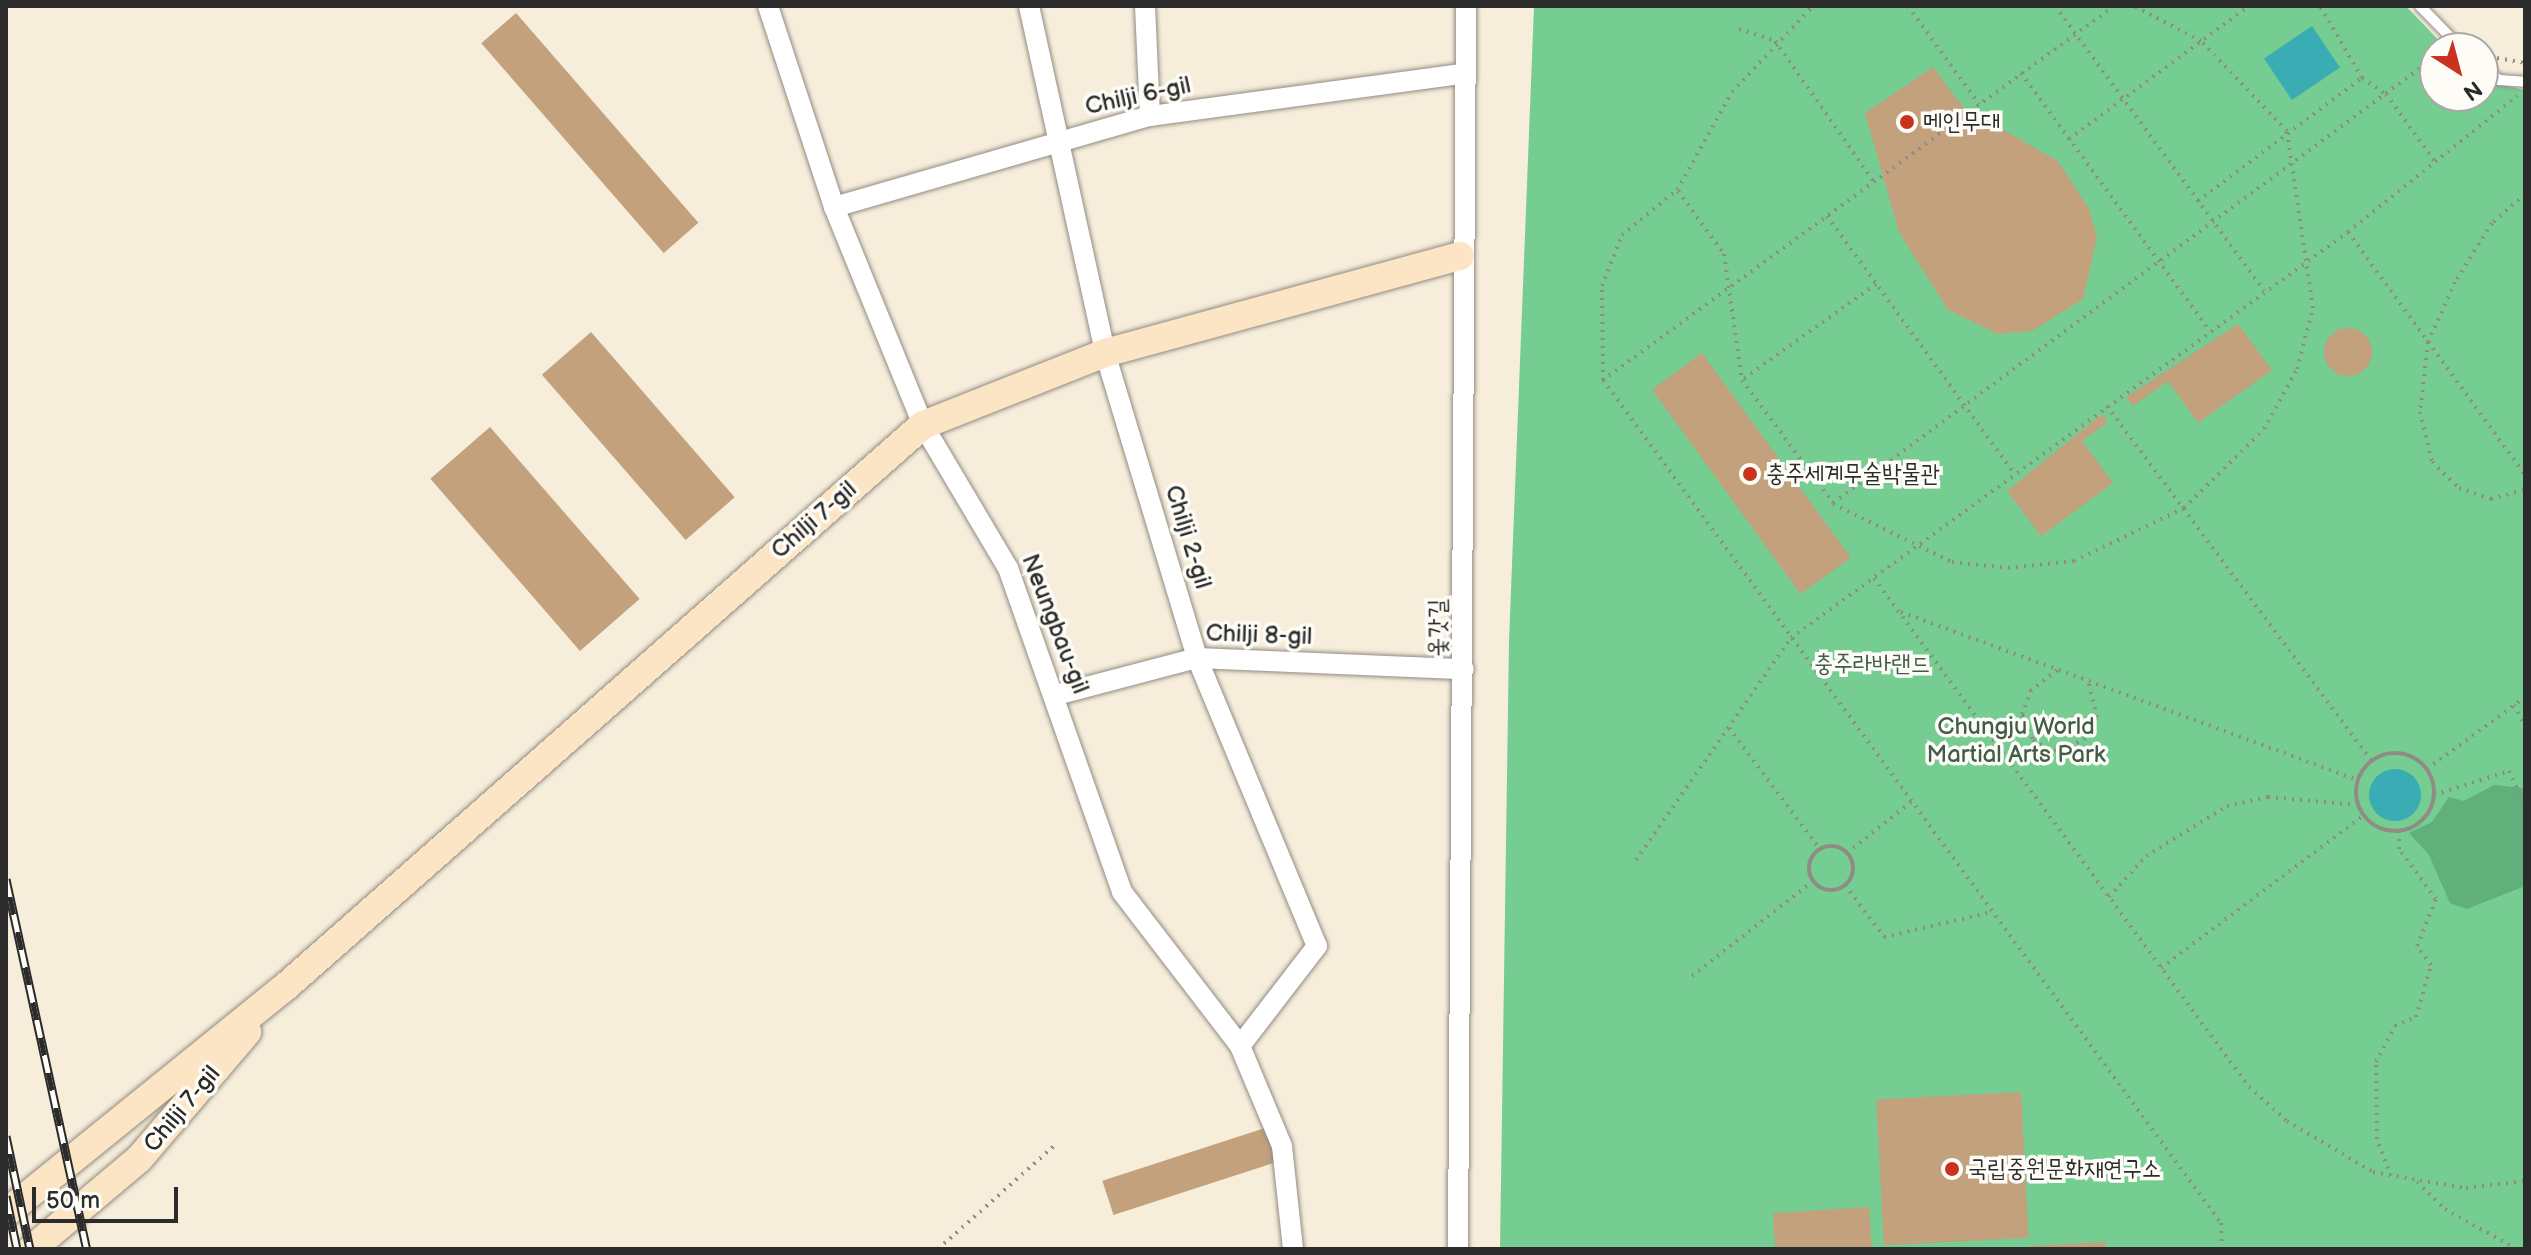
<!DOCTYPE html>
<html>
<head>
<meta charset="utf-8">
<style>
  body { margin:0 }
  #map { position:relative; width:2531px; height:1255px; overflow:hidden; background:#f7eddb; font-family:"Balsamiq Sans","Poor Story",sans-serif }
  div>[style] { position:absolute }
  .green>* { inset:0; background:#75cd92 }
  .forest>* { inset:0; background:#60b07c }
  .water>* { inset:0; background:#3aacb4; transform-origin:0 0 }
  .round { border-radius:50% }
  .building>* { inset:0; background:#c2a17c; transform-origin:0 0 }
  .path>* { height:4px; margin-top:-2px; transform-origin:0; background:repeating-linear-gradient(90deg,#918c83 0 2px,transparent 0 8px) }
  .path>.ring { margin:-2px; padding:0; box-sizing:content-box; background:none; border:4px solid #918c83; border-radius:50% }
  .roads { filter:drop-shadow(0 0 2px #918c83) drop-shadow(0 0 2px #918c83) }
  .lane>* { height:10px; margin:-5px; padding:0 5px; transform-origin:5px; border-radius:5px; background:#fff }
  .street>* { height:20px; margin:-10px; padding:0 10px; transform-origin:10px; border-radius:10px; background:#fff }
  .secondary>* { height:28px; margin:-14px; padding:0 14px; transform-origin:14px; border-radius:14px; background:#fce5c4 }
  .rail>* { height:9px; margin-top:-4.5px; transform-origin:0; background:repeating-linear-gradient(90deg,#fdfcf7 0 18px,#2b2b2b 0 36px); box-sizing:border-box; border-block:2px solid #2b2b2b }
  .dots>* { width:22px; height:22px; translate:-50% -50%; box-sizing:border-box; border:4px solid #fdfcf7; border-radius:50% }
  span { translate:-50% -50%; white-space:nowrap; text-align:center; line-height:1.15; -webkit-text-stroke:7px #fdfcf7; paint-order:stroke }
  .street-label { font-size:24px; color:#2b2b2b }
  .poi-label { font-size:24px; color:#2b2b2b }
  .left { translate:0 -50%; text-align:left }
  .park-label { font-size:24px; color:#415c4a }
  .frame { position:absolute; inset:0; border:8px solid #2b2b2b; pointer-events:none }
  .north { position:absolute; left:2419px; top:32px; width:80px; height:80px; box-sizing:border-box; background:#fdfcf7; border:2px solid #a9a8a5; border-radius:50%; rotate:144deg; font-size:22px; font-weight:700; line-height:32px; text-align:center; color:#2b2b2b }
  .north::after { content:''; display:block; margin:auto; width:28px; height:36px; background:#c8321e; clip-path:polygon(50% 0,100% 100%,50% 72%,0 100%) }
  .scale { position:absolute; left:32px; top:1187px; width:146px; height:36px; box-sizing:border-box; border:4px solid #2b2b2b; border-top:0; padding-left:10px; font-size:24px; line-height:28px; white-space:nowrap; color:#2b2b2b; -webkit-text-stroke:6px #fdfcf7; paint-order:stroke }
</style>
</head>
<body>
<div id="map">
  <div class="green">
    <div style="clip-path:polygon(1534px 6px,2406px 6px,2446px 48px,2435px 48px,2435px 96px,2483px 96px,2483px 81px,2525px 90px,2525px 1249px,1500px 1249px,1509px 641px)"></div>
  </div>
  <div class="forest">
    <div style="clip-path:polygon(2494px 785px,2525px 788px,2525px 886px,2467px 909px,2450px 903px,2429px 855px,2409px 833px,2432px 822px,2449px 797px,2464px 801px)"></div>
  </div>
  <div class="water">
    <div style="left:2312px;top:26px;width:50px;height:58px;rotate:56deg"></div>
    <div class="round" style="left:2369px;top:769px;width:52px;height:52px"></div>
  </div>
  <div class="building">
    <div style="left:516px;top:13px;width:278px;height:46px;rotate:49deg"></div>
    <div style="clip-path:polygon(1933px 67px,1963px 107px,2058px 161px,2089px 209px,2097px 237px,2083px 299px,2032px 331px,1998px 334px,1948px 310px,1899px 232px,1865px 113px)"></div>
    <div style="clip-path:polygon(2238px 324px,2272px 370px,2198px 423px,2168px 381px,2133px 406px,2126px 397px)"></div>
    <div class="round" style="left:2324px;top:328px;width:48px;height:48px"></div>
    <div style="left:591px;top:332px;width:219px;height:65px;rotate:49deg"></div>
    <div style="left:1702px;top:353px;width:253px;height:62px;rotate:54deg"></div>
    <div style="clip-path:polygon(2102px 414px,2108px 422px,2082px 441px,2113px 483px,2041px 536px,2007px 491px)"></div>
    <div style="left:490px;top:427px;width:228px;height:79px;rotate:49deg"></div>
    <div style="left:2021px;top:1092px;width:146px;height:145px;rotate:87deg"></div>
    <div style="left:1265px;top:1128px;width:36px;height:171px;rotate:72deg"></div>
    <div style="clip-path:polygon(1869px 1207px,1872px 1249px,1775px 1249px,1773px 1213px)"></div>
    <div style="clip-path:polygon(2105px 1242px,2106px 1249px,2030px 1249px,2030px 1246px)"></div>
  </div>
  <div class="path">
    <div style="left:1908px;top:6px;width:121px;rotate:54.1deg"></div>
    <div style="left:2055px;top:6px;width:353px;rotate:53.7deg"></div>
    <div style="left:2114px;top:6px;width:633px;rotate:143.8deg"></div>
    <div style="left:1603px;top:380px;width:1045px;rotate:53.76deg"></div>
    <div style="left:2221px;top:1223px;width:26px;rotate:88deg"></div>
    <div style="left:1739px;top:29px;width:38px;rotate:18deg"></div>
    <div style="left:1775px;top:41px;width:172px;rotate:54.9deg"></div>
    <div style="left:2497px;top:58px;width:28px;rotate:10deg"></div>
    <div style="left:2021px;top:73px;width:320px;rotate:53.8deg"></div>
    <div style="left:2362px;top:78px;width:29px;rotate:34deg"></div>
    <div style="left:2386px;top:94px;width:85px;rotate:54.1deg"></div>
    <div style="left:2069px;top:139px;width:224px;rotate:-36.5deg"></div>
    <div style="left:1678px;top:191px;width:78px;rotate:53.9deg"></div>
    <div style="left:1724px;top:254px;width:127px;rotate:81.9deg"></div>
    <div style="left:2525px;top:194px;width:44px;rotate:138.7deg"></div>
    <div style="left:2492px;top:223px;width:70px;rotate:122.1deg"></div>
    <div style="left:2455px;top:282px;width:66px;rotate:114.2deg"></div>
    <div style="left:2428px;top:342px;width:70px;rotate:96.5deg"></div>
    <div style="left:2420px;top:412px;width:51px;rotate:76.5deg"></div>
    <div style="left:2432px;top:462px;width:37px;rotate:44deg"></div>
    <div style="left:2459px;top:488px;width:34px;rotate:19deg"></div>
    <div style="left:2491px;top:499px;width:35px;rotate:-15deg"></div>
    <div style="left:2198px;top:201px;width:205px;rotate:-36.9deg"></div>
    <div style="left:2362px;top:78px;width:83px;rotate:-120.3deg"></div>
    <div style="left:1827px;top:216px;width:318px;rotate:54deg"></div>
    <div style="left:2348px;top:232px;width:301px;rotate:53.9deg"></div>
    <div style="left:1876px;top:284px;width:165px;rotate:144.4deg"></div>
    <div style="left:1742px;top:380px;width:153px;rotate:53.5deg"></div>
    <div style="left:1833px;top:503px;width:749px;rotate:-36.53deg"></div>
    <div style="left:1603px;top:380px;width:94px;rotate:-90.6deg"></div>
    <div style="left:1602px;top:286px;width:55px;rotate:-68.6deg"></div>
    <div style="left:1622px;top:235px;width:71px;rotate:-39.3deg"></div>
    <div style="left:1677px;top:190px;width:112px;rotate:-60.7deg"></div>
    <div style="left:1732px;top:92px;width:118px;rotate:-46.7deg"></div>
    <div style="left:2107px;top:406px;width:442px;rotate:53.3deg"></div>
    <div style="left:1833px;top:504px;width:132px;rotate:26deg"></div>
    <div style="left:1952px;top:562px;width:56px;rotate:6.1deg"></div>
    <div style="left:2008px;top:568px;width:66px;rotate:-6.1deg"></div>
    <div style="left:2074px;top:561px;width:122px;rotate:-25.7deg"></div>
    <div style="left:2184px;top:508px;width:112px;rotate:-44.6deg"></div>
    <div style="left:2264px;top:429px;width:68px;rotate:-61.2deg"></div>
    <div style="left:2297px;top:369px;width:63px;rotate:-75.3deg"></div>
    <div style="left:2313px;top:308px;width:179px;rotate:-98.4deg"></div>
    <div style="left:2287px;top:131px;width:124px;rotate:-133.7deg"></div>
    <div style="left:2201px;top:41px;width:76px;rotate:-152.4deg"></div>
    <div style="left:1874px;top:578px;width:632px;rotate:53.62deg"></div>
    <div style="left:2249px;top:1087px;width:51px;rotate:41.8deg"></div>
    <div style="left:2287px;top:1121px;width:100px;rotate:30.7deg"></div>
    <div style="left:2373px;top:1172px;width:94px;rotate:9.8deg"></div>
    <div style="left:2466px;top:1188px;width:59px;rotate:-6.8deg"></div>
    <div style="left:1901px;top:612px;width:486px;rotate:20.2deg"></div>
    <div style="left:2057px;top:670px;width:33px;rotate:142deg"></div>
    <div style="left:2031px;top:690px;width:27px;rotate:110deg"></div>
    <div style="left:2022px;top:715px;width:27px;rotate:66deg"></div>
    <div style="left:2033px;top:740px;width:24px;rotate:28deg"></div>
    <div style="left:2054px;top:751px;width:32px;rotate:-20deg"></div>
    <div style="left:2084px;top:740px;width:26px;rotate:-61deg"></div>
    <div style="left:2097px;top:717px;width:36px;rotate:-104deg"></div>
    <div style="left:2514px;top:705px;width:24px;rotate:62deg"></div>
    <div style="left:1729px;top:728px;width:151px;rotate:53.1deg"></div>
    <div class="ring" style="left:2356px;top:753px;width:74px;height:74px"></div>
    <div style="left:2427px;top:769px;width:122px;rotate:-36.3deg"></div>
    <div style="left:2434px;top:795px;width:79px;rotate:-17.7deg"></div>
    <div style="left:2509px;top:771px;width:38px;rotate:65deg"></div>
    <div class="ring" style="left:1809px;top:846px;width:40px;height:40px"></div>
    <div style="left:1847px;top:853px;width:82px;rotate:-38.6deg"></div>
    <div style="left:1636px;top:860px;width:271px;rotate:-55.1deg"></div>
    <div style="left:1791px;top:638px;width:689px;rotate:-36.09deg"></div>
    <div style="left:2348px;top:232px;width:217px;rotate:-38.8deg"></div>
    <div style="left:1845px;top:885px;width:65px;rotate:53.1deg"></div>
    <div style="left:1884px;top:937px;width:111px;rotate:-13deg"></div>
    <div style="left:2109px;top:897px;width:55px;rotate:-47.9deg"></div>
    <div style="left:2146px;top:856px;width:95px;rotate:-31.7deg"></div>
    <div style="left:2227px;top:806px;width:42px;rotate:-12.4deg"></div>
    <div style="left:2268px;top:797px;width:89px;rotate:5.1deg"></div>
    <div style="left:2161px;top:968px;width:253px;rotate:-37deg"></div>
    <div style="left:1692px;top:976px;width:154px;rotate:-38.1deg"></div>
    <div style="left:2391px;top:1176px;width:40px;rotate:-111deg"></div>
    <div style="left:2377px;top:1139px;width:77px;rotate:-90.7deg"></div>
    <div style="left:2376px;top:1062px;width:41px;rotate:-62.2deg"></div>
    <div style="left:2395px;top:1026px;width:23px;rotate:-23deg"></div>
    <div style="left:2416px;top:1017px;width:54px;rotate:-73.9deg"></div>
    <div style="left:2431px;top:965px;width:24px;rotate:-126deg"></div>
    <div style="left:2417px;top:946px;width:51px;rotate:-68deg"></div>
    <div style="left:2436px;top:899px;width:62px;rotate:-126.5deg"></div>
    <div style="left:2399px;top:849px;width:18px;rotate:-90deg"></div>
    <div style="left:2417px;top:1182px;width:39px;rotate:44deg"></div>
    <div style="left:2445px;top:1209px;width:82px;rotate:29.1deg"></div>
    <div style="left:938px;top:1249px;width:157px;rotate:-41.6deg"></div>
  </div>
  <div class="roads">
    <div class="lane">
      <div style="left:2420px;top:6px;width:59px;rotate:45.7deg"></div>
      <div style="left:2483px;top:67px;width:21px;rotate:39deg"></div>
      <div style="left:2499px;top:80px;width:26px;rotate:4deg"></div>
    </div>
    <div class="street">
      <div style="left:768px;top:6px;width:212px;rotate:71.8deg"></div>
      <div style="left:834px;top:207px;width:235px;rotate:67.8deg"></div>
      <div style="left:923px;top:425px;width:166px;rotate:59.3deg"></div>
      <div style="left:1008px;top:568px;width:343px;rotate:70.6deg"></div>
      <div style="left:1122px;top:892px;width:194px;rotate:52.5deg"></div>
      <div style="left:1240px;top:1046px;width:108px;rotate:67.2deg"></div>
      <div style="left:1282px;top:1146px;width:104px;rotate:83.9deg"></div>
      <div style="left:1029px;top:6px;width:355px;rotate:77.6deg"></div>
      <div style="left:1105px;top:353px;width:319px;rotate:73.2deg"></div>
      <div style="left:1197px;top:658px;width:312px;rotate:67.4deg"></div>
      <div style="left:1317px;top:946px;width:126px;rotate:127.6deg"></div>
      <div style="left:1145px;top:6px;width:110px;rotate:87.4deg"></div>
      <div style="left:834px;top:207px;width:329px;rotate:-16.1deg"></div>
      <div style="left:1150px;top:116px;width:314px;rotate:-7.7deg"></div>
      <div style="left:1056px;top:695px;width:146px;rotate:-14.7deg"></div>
      <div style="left:1197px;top:658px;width:267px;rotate:2.4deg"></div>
      <div style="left:1458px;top:1249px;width:1243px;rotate:-89.63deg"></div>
    </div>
    <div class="secondary">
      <div style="left:6px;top:1213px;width:356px;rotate:-39deg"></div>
      <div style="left:283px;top:989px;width:853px;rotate:-41.39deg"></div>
      <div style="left:923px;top:425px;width:196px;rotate:-21.6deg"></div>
      <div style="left:1105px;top:353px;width:368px;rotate:-15.3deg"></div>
      <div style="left:32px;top:1249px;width:140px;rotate:-40.1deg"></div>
      <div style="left:139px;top:1159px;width:167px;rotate:-49.6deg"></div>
    </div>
  </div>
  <div class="rail">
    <div style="left:6px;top:879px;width:379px;rotate:77.7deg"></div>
    <div style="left:6px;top:1136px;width:116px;rotate:78deg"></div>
    <div style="left:6px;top:1196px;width:54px;rotate:78.3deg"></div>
  </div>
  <div class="dots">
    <div style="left:1907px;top:122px;background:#c8321e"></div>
    <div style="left:1750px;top:474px;background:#c8321e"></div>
    <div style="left:1952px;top:1169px;background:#c8321e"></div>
  </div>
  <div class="street-label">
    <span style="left:1138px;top:96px;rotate:-12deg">Chilji 6-gil</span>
    <span style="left:814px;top:520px;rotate:-41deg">Chilji 7-gil</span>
    <span style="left:1188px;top:537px;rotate:73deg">Chilji 2-gil</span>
    <span style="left:1055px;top:624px;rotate:69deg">Neungbau-gil</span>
    <span style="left:1438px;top:628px;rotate:-91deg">옻갓길</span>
    <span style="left:1259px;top:635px;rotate:2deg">Chilji 8-gil</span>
    <span style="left:182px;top:1109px;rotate:-50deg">Chilji 7-gil</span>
  </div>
  <div class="poi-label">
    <span class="left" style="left:1923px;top:122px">메인무대</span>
    <span class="left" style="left:1766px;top:474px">충주세계무술박물관</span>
    <span class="left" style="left:1968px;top:1169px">국립중원문화재연구소</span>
  </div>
  <div class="park-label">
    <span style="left:1872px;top:664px">충주라바랜드</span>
    <span style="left:2016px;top:741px">Chungju World<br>Martial Arts Park</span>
  </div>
  <div class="frame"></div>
  <div class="north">N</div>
  <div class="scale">50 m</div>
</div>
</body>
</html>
